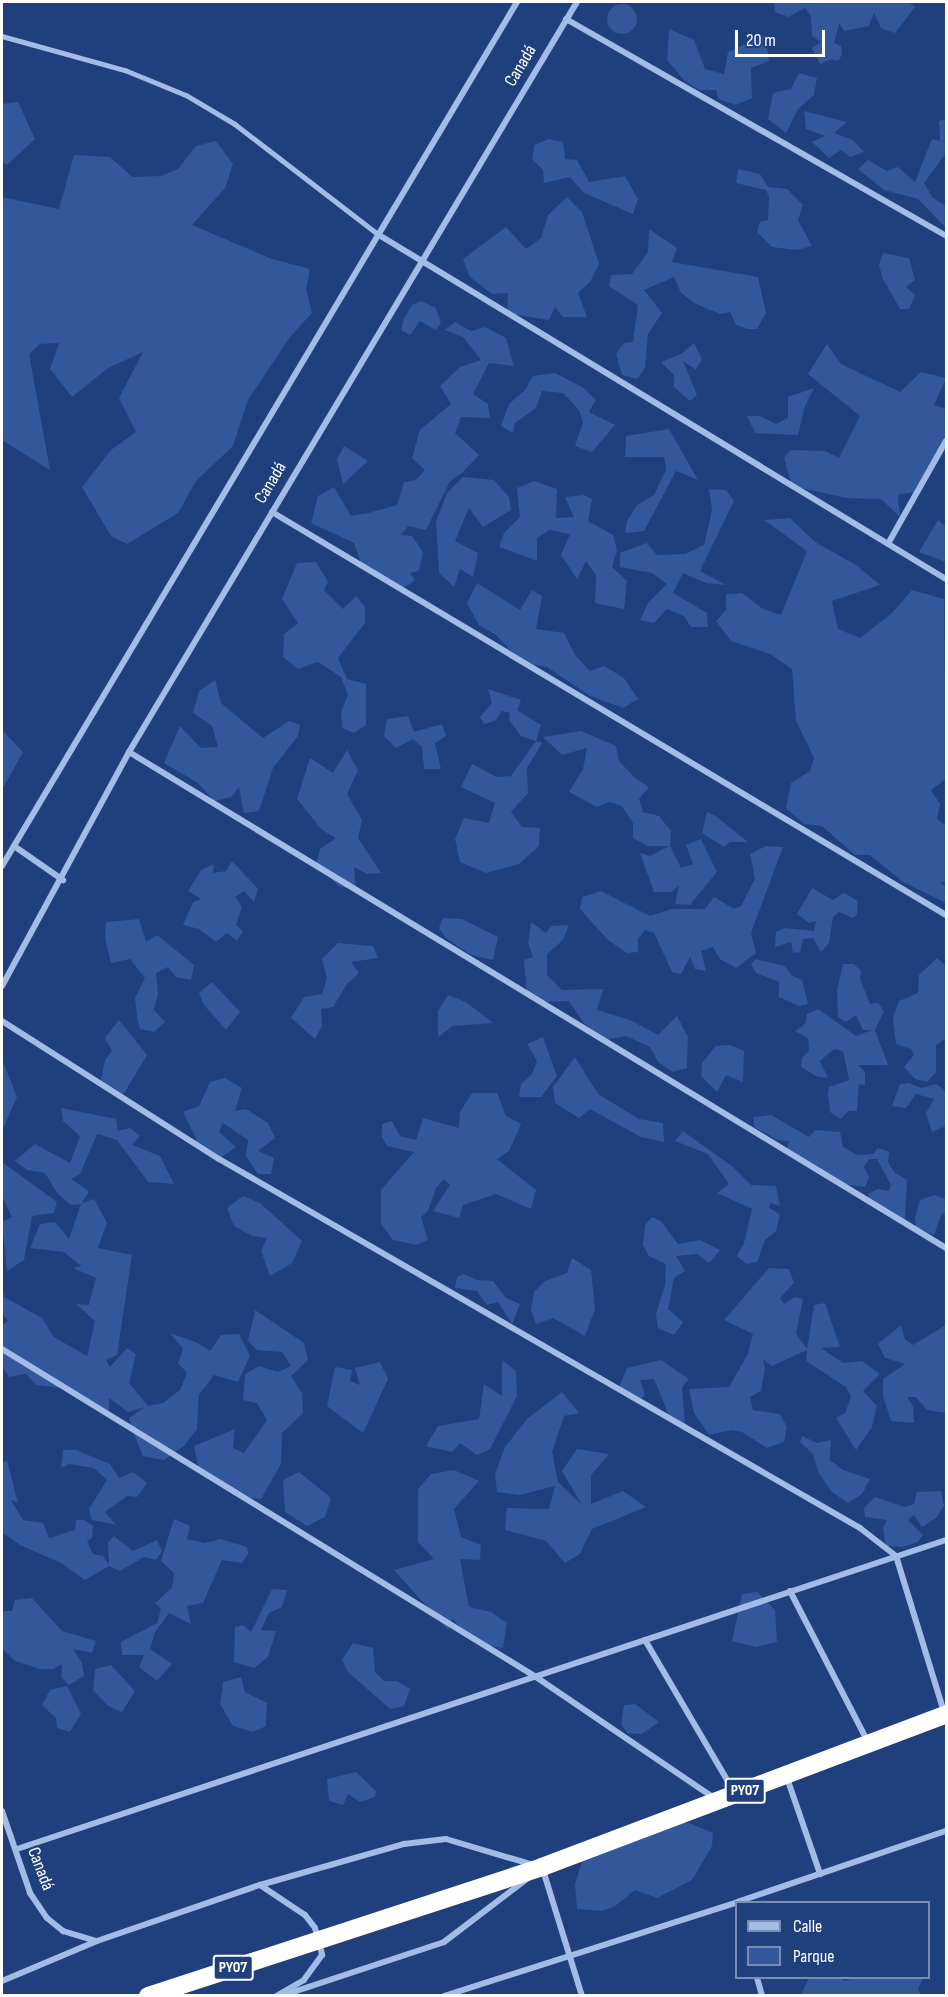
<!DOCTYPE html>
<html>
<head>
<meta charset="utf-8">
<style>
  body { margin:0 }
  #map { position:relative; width:948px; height:1997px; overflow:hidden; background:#203f7d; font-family:"Sofia Sans Condensed",sans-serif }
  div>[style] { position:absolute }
  .green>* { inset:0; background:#32579b }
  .round { border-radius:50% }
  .lane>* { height:4.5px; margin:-2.25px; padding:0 2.25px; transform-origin:2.25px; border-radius:2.25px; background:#a2bbe7 }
  .street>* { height:6px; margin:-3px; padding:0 3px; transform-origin:3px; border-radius:3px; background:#a2bbe7 }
  .highway>* { height:18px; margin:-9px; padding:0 9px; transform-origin:9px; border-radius:9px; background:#fff }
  span { translate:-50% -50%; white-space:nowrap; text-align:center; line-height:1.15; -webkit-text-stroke:4.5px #203f7d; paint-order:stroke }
  .shield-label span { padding:2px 4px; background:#203f7d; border:2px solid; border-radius:4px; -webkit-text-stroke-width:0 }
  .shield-label { font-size:16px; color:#fff; font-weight:700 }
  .street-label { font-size:18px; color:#fff }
  .frame { position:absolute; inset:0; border:3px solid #fff; pointer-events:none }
  .legend { position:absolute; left:735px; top:1901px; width:195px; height:78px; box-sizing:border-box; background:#203f7d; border:2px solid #798cb1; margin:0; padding:8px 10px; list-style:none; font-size:18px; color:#fff }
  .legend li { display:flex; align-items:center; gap:12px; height:30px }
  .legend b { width:30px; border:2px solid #798cb1 }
  .scale { position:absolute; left:735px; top:30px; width:90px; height:27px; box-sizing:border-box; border:3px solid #fff; border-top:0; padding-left:8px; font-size:18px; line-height:21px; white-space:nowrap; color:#fff; -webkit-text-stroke:4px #203f7d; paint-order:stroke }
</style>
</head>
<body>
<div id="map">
  <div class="green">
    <div style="clip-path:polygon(774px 2px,909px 2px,915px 7px,895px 33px,881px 28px,874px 13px,869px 26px,844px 31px,839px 23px,834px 43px,841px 46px,842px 55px,838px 61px,832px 59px,820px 64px,812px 48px,821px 42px,812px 36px,811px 16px,805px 8px,788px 17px,775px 12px)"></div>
    <div class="round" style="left:607px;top:4px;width:30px;height:30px"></div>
    <div style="clip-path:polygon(669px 29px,694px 40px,705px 69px,724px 74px,728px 52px,765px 35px,769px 61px,751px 68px,752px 98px,736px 105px,718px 99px,716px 90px,699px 90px,685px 81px,667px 60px)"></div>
    <div style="clip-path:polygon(799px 73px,817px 78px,814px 95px,798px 109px,786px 133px,768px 119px,773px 93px,791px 89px)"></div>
    <div style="clip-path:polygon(18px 102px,35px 139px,7px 165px,2px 161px,2px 104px)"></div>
    <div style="clip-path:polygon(804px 111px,847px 122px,834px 133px,853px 140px,864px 152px,850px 157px,841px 150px,829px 158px,812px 142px,825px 136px,806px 129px)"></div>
    <div style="clip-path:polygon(946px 119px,946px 140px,942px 141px,946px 143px,946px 153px,924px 183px,933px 198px,946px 206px,946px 228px,918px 199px,884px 190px,858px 169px,868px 160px,887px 171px,898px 167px,915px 182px,932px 139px,940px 141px,939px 121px)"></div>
    <div style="clip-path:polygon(549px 139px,563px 142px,565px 159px,577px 160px,589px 182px,625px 176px,638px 199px,633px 214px,584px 193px,570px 177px,544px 183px,543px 170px,532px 159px,534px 145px)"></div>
    <div style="clip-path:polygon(216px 141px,233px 164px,225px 188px,192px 225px,272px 259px,310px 269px,306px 289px,312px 313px,290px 337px,248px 400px,233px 446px,196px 481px,178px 513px,127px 544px,111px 536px,82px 487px,111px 450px,136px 432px,119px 398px,143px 352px,108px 368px,72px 397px,50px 369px,59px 343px,40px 344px,29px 354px,50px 470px,2px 440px,2px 197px,59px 209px,74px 155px,110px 157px,132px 177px,161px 176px,178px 169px,196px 146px)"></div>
    <div style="clip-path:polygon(738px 169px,760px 174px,768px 187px,787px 189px,803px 205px,798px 220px,812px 246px,797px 250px,772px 247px,757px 232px,760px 222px,768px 220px,769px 197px,766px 190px,736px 183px)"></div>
    <div style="clip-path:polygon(567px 197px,582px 212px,599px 264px,590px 282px,578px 293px,587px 317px,563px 317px,555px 307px,549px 320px,507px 313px,508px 293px,492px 294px,470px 277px,463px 259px,506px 227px,526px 249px,541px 238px,548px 215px)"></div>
    <div style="clip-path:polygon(649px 229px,677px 248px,672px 262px,758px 277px,766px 313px,757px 329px,748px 329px,736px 325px,730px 312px,720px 314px,696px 304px,681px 293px,674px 277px,644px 290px,662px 313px,648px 334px,645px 368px,637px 379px,622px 375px,616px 354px,624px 343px,633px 342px,638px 305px,609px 286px,611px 275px,632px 274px,648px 252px)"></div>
    <div style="clip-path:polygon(883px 253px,909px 258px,915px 280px,906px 287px,915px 295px,909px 309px,900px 309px,883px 279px,879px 265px)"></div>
    <div style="clip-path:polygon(421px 301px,436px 308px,441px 323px,436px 330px,420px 321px,410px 335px,401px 330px,404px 318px,412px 305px)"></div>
    <div style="clip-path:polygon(455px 322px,471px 331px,485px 327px,506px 338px,514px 366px,489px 363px,473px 394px,488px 404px,490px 418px,461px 417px,455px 433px,479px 455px,462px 473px,450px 481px,426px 530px,408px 526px,401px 535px,412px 536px,423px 552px,419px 571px,410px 573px,415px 580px,401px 590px,361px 563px,354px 543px,311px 523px,318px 496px,334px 487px,351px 516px,368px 513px,397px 505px,404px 482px,416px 480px,425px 470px,412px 458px,420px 430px,451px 404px,440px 386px,460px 367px,481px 360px,463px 337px,445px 330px)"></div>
    <div style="clip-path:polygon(694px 343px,702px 359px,696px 370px,683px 361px,697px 395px,690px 401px,674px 387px,674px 375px,661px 362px,681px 354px)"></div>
    <div style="clip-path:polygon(827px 344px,841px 364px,900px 392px,921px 372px,946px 378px,934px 405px,946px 409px,946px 444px,921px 491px,898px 495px,900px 517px,881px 499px,846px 498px,792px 486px,784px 458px,790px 450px,825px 451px,839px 458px,860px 416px,808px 374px)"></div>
    <div style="clip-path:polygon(555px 373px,582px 387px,596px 400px,589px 412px,615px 425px,592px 452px,575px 446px,583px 422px,579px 410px,563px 393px,542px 391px,536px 408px,515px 423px,513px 433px,501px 426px,509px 404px,525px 390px,533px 376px)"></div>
    <div style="clip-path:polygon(814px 388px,805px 406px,798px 435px,755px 433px,747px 416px,760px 416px,776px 424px,788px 418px,788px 397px)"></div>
    <div style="clip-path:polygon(669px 429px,698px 480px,676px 471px,644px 531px,625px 533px,627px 521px,637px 505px,654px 495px,666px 470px,664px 457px,625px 457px,626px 436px)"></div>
    <div style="clip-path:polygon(344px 446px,368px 461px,343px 484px,337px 459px)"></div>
    <div style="clip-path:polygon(463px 477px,494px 480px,509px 497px,511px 510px,483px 527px,469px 508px,455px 541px,478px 553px,473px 577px,460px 569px,454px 587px,439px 573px,436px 522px,447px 493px)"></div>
    <div style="clip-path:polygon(534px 481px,557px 489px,556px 518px,574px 517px,565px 497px,584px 495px,592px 499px,588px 521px,613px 535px,617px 550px,612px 567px,627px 581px,624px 609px,595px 603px,596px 575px,586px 561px,577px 579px,561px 555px,570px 534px,550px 530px,537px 538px,537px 561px,499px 547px,504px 533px,520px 517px,517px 488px)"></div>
    <div style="clip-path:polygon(709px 489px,726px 490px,734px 501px,700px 571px,726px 585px,706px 583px,683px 573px,673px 593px,707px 613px,708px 627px,691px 627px,684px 616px,667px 609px,654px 623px,640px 620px,648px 603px,667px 584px,652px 573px,620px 567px,620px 553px,647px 543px,657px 555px,685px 554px,704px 545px,712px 510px)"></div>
    <div style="clip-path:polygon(790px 518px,815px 542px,856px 565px,880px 585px,832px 601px,838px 629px,860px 638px,892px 613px,912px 590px,944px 599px,946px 779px,931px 790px,940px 804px,937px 819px,946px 826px,946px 881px,940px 883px,946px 886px,946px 903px,903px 882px,870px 855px,855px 855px,822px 826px,804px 824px,786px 808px,791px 783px,810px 771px,814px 758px,796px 721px,792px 669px,770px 654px,731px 641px,716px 621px,726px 610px,726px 594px,742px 593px,763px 609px,781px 615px,807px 551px,764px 520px)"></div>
    <div style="clip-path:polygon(938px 520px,946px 527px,946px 562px,919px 552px)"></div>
    <div style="clip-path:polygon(316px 562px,328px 582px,324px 590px,343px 609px,356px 596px,365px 607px,365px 623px,338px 658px,347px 679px,366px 684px,366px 725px,354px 733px,342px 728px,341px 712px,348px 695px,341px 677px,318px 662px,298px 669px,283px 657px,284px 634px,298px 623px,282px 599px,297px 563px)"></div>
    <div style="clip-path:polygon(477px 583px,520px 610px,532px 590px,542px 596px,536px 629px,564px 633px,575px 655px,590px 671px,604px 666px,624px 678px,638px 699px,623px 708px,590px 696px,547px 667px,522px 663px,496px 635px,479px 625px,467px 603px)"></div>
    <div style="clip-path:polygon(215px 680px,221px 703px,263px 738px,289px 721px,300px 725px,298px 736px,273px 768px,259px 811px,244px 813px,239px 787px,231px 797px,214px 801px,198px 783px,164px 763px,180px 726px,201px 748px,218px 747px,212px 726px,193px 713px,199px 691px)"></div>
    <div style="clip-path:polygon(488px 689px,521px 700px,517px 710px,541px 725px,536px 741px,542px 743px,527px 768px,528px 793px,511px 812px,522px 827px,540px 828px,539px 846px,519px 864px,486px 873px,460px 862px,455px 839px,464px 818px,489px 823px,495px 803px,461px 787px,472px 764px,497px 777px,511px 776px,536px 741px,521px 736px,509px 720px,510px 713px,502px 711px,495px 721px,484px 724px,480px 717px,492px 703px)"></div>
    <div style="clip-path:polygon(408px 716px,414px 732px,442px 724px,446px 736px,435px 743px,441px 769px,424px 769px,422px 747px,413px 739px,396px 748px,384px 736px,387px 719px)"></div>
    <div style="clip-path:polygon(2px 730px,23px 752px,2px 790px)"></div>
    <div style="clip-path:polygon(581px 731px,616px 746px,619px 761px,635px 778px,649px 787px,639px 799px,643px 812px,659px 816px,671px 831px,670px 846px,681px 868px,693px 864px,686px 845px,701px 839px,717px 872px,690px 905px,675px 904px,679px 885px,671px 892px,654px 892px,640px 853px,650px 856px,669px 846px,648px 846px,633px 838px,633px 823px,622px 806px,609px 802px,597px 807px,569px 792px,583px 769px,587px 748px,562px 755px,543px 737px)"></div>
    <div style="clip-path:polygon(347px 750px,358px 770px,347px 794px,362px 820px,358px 838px,381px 873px,367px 874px,354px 867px,356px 890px,339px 886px,316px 865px,320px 849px,336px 838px,322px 830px,297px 799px,310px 758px,333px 773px)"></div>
    <div style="clip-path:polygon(707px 812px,717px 817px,748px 842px,730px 842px,724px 847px,702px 833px)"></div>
    <div style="clip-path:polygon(766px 846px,783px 847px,751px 933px,756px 953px,736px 968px,720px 959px,713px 947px,701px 951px,706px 971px,695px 969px,690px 957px,681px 974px,672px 972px,654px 933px,645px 930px,638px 939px,638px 952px,627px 953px,608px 940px,580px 909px,582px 897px,601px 891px,650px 916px,672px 909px,705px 909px,714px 897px,734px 909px,741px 906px,755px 879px,750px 854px)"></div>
    <div style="clip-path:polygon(232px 861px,258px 889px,254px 902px,244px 891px,235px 897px,242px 907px,236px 925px,243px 931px,237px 941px,227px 933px,216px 942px,199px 929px,183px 925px,193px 902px,201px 899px,188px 891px,201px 870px,214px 864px,213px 873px,226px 871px)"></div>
    <div style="clip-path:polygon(812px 888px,833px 900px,844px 893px,858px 901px,857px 914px,853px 918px,839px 912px,833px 917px,829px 943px,821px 952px,813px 938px,803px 939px,800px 952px,793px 953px,791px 942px,775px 947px,776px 932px,785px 928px,814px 931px,816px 921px,809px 923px,797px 914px)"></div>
    <div style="clip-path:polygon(443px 918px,462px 919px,498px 937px,493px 960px,471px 955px,446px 938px,439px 928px)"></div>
    <div style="clip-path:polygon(139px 919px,146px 942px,157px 935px,194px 965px,191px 980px,176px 977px,168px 967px,156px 973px,158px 994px,154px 1010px,165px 1022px,154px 1032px,140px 1029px,137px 1017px,135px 998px,145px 978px,130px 959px,111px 963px,105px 938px,106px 922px)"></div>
    <div style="clip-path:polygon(531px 922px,546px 933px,551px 926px,569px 925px,563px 940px,547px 954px,547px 975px,562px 990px,603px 989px,597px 1010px,630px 1020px,658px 1035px,677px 1016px,688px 1037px,687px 1068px,673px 1072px,658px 1062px,650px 1047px,626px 1036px,605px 1040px,583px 1022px,569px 1001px,537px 1002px,527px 996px,524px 960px,533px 957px,528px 943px)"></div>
    <div style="clip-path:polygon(338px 943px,373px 946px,378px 958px,351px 962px,359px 973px,347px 984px,333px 1007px,321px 1009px,322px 1026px,315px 1039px,291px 1018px,304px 997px,322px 994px,327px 978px,322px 959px)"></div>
    <div style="clip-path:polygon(937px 958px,946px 966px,946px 1038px,936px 1045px,936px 1072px,927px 1082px,915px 1079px,904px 1067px,914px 1055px,911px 1049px,896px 1044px,893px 1018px,899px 1001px,918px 993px,919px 975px)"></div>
    <div style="clip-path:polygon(756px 959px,785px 966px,791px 975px,802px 980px,808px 1004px,799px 1006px,779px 997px,779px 982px,756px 973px,751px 964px)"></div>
    <div style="clip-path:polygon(843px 964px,854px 964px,861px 971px,860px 979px,870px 1004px,878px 1003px,884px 1011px,875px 1030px,888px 1065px,858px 1065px,865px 1072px,865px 1086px,859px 1084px,857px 1111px,848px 1111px,841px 1119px,830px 1112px,828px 1094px,829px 1087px,849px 1080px,843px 1051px,834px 1049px,820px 1061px,828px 1078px,816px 1076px,801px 1067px,802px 1058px,809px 1051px,808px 1038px,795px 1031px,805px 1024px,807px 1014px,818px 1009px,856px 1036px,872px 1030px,863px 1030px,856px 1015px,846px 1022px,838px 1017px,837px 990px)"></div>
    <div style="clip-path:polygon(212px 982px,240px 1012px,226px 1030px,204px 1005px,199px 993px)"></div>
    <div style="clip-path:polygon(448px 995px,466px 1002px,493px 1023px,453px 1026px,438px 1037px,438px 1011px)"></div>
    <div style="clip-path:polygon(119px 1020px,147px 1055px,123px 1095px,100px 1085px,105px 1060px,112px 1051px,105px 1038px)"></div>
    <div style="clip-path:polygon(543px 1037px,557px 1076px,541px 1097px,519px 1097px,521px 1084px,532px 1074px,537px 1061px,527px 1044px)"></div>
    <div style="clip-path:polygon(730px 1045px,744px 1051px,743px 1082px,726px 1075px,717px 1092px,701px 1076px,702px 1063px,716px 1046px)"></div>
    <div style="clip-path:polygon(575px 1057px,598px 1094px,639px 1119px,663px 1123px,664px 1142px,641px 1137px,590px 1109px,579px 1118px,555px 1103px,553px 1087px)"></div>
    <div style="clip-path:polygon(2px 1059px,17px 1097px,2px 1131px)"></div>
    <div style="clip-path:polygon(225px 1078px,242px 1088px,235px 1111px,246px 1109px,268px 1123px,275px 1138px,258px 1151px,274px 1158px,271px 1174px,258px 1174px,246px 1156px,248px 1140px,223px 1123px,219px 1132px,236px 1147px,219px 1159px,200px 1147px,183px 1112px,199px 1106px,210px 1082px)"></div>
    <div style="clip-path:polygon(909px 1083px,921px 1088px,936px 1084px,946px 1091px,946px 1126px,932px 1132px,926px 1113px,934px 1099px,916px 1094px,906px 1108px,892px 1106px,900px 1084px)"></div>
    <div style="clip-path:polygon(472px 1093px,497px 1093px,506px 1116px,521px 1124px,509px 1151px,497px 1159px,536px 1190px,531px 1209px,496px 1194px,463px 1205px,459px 1218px,433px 1211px,450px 1185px,444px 1179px,436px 1188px,428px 1211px,421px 1217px,428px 1240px,416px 1245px,393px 1240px,381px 1224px,381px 1190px,414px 1152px,387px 1146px,382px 1137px,382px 1124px,392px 1121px,400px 1136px,416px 1140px,423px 1118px,459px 1128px,460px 1112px)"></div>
    <div style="clip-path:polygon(61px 1108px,116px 1119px,118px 1131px,130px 1128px,140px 1136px,132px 1145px,160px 1156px,174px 1184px,148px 1182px,117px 1140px,97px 1134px,80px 1174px,71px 1179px,89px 1191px,82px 1203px,94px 1199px,107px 1223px,98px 1248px,132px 1255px,117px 1355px,106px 1360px,110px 1367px,127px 1348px,136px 1354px,129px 1383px,148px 1406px,163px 1403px,180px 1390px,187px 1373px,178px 1363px,183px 1349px,170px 1333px,198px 1343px,210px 1351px,221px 1335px,239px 1334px,250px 1356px,238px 1382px,214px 1375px,199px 1395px,197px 1429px,184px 1446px,164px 1460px,143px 1456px,134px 1434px,129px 1418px,145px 1407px,128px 1412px,109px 1398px,109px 1416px,62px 1388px,36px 1385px,26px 1374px,9px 1377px,2px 1366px,2px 1325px,8px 1321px,2px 1313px,2px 1285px,4px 1297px,42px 1318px,54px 1337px,87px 1356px,95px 1321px,76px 1304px,89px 1305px,96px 1278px,73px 1268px,81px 1266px,64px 1252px,30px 1248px,40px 1224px,55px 1222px,69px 1239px,81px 1204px,71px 1205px,57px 1193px,45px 1173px,27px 1170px,15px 1161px,35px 1144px,70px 1163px,80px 1136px,63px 1121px)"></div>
    <div style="clip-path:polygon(771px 1115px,809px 1137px,815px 1130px,840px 1132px,843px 1147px,857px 1155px,873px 1154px,878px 1148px,889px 1152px,888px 1162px,894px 1172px,907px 1180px,905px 1220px,870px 1201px,868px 1194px,878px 1189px,889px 1191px,891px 1185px,877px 1159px,869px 1159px,864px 1167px,869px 1177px,865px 1187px,843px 1184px,787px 1148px,789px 1141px,778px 1140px,754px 1127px,753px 1117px)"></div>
    <div style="clip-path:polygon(683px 1131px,733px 1167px,751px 1185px,776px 1186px,780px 1206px,770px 1203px,769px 1208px,780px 1214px,776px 1231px,765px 1240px,757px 1262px,746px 1264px,737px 1256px,744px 1243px,752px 1209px,717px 1193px,729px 1184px,708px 1154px,675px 1141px)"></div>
    <div style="clip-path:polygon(2px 1162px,57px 1202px,54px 1213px,32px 1216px,24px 1260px,7px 1271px,2px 1222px,12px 1217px,2px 1196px)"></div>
    <div style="clip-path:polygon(934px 1195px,946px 1199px,946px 1216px,942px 1213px,934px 1235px,916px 1227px,915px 1217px,920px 1200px)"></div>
    <div style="clip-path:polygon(243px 1196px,260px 1203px,302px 1241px,292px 1263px,270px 1276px,261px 1251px,267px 1238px,252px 1236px,234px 1226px,227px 1208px)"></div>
    <div style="clip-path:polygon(652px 1217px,661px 1221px,678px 1244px,700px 1240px,720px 1250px,709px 1263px,697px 1254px,676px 1256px,685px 1271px,674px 1278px,668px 1309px,683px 1322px,674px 1335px,658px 1328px,656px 1314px,665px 1285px,666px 1264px,649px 1256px,643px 1245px,645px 1225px)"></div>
    <div style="clip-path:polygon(572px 1258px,591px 1270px,595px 1309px,585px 1336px,553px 1318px,536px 1324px,531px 1310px,534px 1292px,545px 1281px,567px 1273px)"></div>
    <div style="clip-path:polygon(769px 1268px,789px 1269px,794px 1283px,780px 1298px,784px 1304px,795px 1297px,803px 1299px,796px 1334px,807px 1349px,814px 1305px,825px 1303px,840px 1347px,821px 1348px,843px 1363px,862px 1361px,880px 1374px,863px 1391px,877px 1406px,872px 1427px,856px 1450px,836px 1418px,845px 1413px,851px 1397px,846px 1387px,806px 1361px,807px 1350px,772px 1366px,763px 1359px,765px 1368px,761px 1391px,750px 1397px,753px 1410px,780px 1414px,787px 1427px,784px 1442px,767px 1448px,742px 1432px,731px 1430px,709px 1435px,694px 1413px,689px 1389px,729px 1387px,748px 1354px,753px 1334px,724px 1320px)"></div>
    <div style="clip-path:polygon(463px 1274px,477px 1280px,493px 1281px,506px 1298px,520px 1304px,512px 1324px,498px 1302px,487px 1305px,477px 1291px,455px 1288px,457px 1277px)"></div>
    <div style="clip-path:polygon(255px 1310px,304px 1343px,308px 1360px,291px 1376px,302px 1393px,303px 1413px,282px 1433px,281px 1464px,261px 1499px,235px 1496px,200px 1474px,194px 1446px,235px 1429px,233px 1448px,244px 1453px,267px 1420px,257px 1403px,243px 1400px,245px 1374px,259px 1366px,278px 1372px,291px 1366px,282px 1352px,257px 1350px,248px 1341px)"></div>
    <div style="clip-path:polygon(901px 1325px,905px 1339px,913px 1345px,946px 1325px,946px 1413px,927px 1410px,916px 1397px,907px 1397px,913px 1406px,914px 1423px,891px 1421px,883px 1396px,883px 1379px,905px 1364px,885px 1358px,878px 1344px)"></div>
    <div style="clip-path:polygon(502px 1360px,516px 1371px,517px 1396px,490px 1449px,477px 1455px,460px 1443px,452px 1452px,426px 1446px,438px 1426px,479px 1419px,484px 1384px,502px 1396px)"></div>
    <div style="clip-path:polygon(661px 1360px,689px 1379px,682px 1387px,685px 1425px,670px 1418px,654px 1379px,640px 1380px,645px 1394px,637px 1403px,619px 1388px,627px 1368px)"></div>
    <div style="clip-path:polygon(380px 1362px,388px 1379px,363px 1433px,327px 1406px,335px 1367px,352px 1370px,350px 1381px,360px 1385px,355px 1368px)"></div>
    <div style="clip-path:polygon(562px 1392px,579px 1413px,564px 1416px,552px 1452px,558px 1482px,582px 1505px,562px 1471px,577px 1449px,609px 1454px,591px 1475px,591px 1504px,623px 1491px,646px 1507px,592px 1529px,580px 1554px,565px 1563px,546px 1541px,505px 1530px,507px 1508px,549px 1509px,555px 1486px,519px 1495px,497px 1492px,495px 1474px,505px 1447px,527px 1419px)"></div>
    <div style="clip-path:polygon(802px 1436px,817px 1443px,831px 1440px,830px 1460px,843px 1470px,870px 1479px,862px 1494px,848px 1503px,832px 1492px,818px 1472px,813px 1454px,800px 1442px)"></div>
    <div style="clip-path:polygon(63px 1450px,76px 1450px,110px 1464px,119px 1478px,133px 1472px,147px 1483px,137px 1497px,127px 1496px,105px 1512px,116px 1525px,92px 1520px,89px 1509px,107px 1480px,94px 1468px,69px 1464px,61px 1468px)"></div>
    <div style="clip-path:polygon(7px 1460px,18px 1503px,11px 1500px,23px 1520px,43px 1523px,49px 1538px,75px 1530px,76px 1520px,84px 1520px,93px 1526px,92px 1538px,87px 1541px,93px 1554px,103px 1556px,109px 1565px,108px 1542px,114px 1536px,133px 1551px,157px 1540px,162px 1551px,156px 1560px,144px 1557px,120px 1571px,109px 1566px,85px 1580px,61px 1563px,20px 1545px,2px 1532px,2px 1464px)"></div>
    <div style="clip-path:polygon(454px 1470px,479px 1481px,454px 1509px,461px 1537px,481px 1545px,480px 1560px,460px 1559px,469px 1607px,491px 1612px,507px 1623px,503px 1648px,479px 1644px,452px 1619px,448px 1630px,394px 1570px,434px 1559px,418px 1542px,418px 1489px,431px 1474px)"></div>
    <div style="clip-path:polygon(299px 1472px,331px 1498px,325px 1517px,307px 1526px,285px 1512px,283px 1480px)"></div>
    <div style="clip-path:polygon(941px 1491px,944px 1506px,936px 1518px,922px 1527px,914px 1515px,908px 1520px,923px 1535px,918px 1542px,903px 1547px,886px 1546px,883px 1528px,887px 1520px,865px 1517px,864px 1508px,875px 1497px,905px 1507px,914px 1504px,917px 1492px)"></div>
    <div style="clip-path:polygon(174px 1519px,190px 1526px,187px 1539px,205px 1543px,221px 1539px,247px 1547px,248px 1554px,242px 1563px,222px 1560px,203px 1603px,187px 1606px,191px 1624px,169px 1613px,155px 1632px,150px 1649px,172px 1664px,157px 1681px,139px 1667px,144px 1655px,122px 1655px,121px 1642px,157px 1623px,161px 1609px,155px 1603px,172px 1588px,174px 1573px,161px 1561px)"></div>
    <div style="clip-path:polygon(272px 1589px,287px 1590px,282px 1607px,269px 1613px,261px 1630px,276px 1631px,268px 1657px,254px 1668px,234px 1662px,235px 1627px,243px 1625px,251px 1632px)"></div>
    <div style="clip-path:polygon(757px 1592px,775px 1610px,777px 1642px,756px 1647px,732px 1641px,742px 1594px)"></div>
    <div style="clip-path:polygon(32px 1598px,62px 1631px,96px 1641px,92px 1653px,73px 1649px,82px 1663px,84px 1676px,69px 1685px,61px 1677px,62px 1664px,53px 1669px,40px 1669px,15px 1661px,2px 1648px,2px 1611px,12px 1611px,15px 1600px)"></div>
    <div style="clip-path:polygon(353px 1643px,373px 1648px,375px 1672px,384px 1681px,397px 1681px,410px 1689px,404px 1706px,390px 1709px,348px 1672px,342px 1660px)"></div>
    <div style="clip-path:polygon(111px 1665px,135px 1691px,122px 1712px,108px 1706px,93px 1690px,95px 1669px)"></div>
    <div style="clip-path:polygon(241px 1677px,245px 1692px,267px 1703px,266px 1726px,253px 1732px,233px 1726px,220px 1704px,223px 1682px)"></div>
    <div style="clip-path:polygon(67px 1686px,81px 1714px,70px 1732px,57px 1728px,56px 1718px,42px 1705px,50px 1690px)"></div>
    <div style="clip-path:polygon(635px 1704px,659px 1722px,642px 1734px,627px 1733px,621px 1724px,624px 1705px)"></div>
    <div style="clip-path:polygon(356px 1772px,376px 1791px,375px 1797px,360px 1802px,348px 1794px,343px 1805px,329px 1801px,327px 1779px)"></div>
    <div style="clip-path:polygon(674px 1823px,689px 1823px,713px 1833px,712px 1846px,692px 1880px,657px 1898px,635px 1890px,614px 1907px,601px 1911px,577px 1909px,575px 1884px,583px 1859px,594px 1852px,608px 1852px)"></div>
    <div style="clip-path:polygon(809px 1978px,841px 1978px,845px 1981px,853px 1978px,923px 1978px,918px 1989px,921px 1995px,801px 1995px)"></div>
  </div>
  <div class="lane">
    <div style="left:2px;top:36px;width:128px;rotate:15.5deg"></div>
    <div style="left:125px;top:70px;width:66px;rotate:22.3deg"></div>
    <div style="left:186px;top:95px;width:57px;rotate:30.6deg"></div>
    <div style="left:235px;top:124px;width:182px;rotate:37.6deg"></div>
  </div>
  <div class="street">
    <div style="left:566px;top:19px;width:438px;rotate:29.7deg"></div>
    <div style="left:379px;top:235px;width:663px;rotate:31.25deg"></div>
    <div style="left:272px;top:512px;width:785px;rotate:30.88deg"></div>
    <div style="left:889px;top:542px;width:116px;rotate:-60.6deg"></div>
    <div style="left:129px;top:752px;width:956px;rotate:31.26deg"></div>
    <div style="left:14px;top:846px;width:60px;rotate:34.8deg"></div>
    <div style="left:2px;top:866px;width:1006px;rotate:-59.2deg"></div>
    <div style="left:2px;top:986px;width:266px;rotate:-61.5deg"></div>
    <div style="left:129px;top:752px;width:874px;rotate:-59.15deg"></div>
    <div style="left:2px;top:1021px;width:257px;rotate:32.5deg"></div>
    <div style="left:219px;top:1159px;width:740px;rotate:29.93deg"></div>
    <div style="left:860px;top:1528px;width:46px;rotate:37.9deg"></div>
    <div style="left:896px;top:1556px;width:163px;rotate:72.9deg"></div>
    <div style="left:2px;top:1349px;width:627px;rotate:31.56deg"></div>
    <div style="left:536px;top:1677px;width:215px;rotate:34.2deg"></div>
    <div style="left:790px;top:1591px;width:170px;rotate:62.7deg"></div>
    <div style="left:645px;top:1640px;width:176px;rotate:59.6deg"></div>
    <div style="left:786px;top:1775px;width:105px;rotate:71deg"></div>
    <div style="left:2px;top:1811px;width:87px;rotate:71.1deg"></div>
    <div style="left:30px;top:1893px;width:30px;rotate:56deg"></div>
    <div style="left:47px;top:1918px;width:21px;rotate:39deg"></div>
    <div style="left:63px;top:1931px;width:34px;rotate:17deg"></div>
    <div style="left:17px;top:1849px;width:979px;rotate:-18.4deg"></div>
    <div style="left:543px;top:1870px;width:132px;rotate:72.8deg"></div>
    <div style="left:260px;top:1885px;width:54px;rotate:33.7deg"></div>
    <div style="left:305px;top:1915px;width:16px;rotate:52deg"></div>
    <div style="left:315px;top:1928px;width:28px;rotate:75deg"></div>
    <div style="left:322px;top:1955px;width:31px;rotate:126deg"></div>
    <div style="left:304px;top:1980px;width:32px;rotate:150deg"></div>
    <div style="left:737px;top:1902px;width:221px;rotate:-18.8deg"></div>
    <div style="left:757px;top:1978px;width:19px;rotate:74deg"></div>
    <div style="left:2px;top:1981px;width:103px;rotate:-22.8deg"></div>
    <div style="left:97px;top:1941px;width:172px;rotate:-19deg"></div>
    <div style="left:260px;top:1885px;width:150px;rotate:-15.9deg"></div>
    <div style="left:404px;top:1844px;width:42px;rotate:-6.8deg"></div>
    <div style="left:446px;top:1839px;width:91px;rotate:16.6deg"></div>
    <div style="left:281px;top:1996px;width:172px;rotate:-18.3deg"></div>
    <div style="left:444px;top:1942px;width:106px;rotate:-37.3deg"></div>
    <div style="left:444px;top:1996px;width:306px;rotate:-17.7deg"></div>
  </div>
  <div class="highway">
    <div style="left:148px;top:1996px;width:415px;rotate:-18.1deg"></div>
    <div style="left:542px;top:1867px;width:432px;rotate:-20.7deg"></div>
  </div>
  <div class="shield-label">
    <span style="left:745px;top:1791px">PY07</span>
    <span style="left:233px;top:1968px">PY07</span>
  </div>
  <div class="street-label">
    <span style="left:521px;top:66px;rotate:-59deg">Canadá</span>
    <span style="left:271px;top:483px;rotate:-59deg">Canadá</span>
    <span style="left:40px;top:1869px;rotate:69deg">Canadá</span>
  </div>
  <div class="frame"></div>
  <ul class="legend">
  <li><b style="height:8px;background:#a2bbe7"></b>Calle</li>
  <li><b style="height:16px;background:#32579b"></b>Parque</li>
  </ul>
  <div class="scale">20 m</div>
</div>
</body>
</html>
